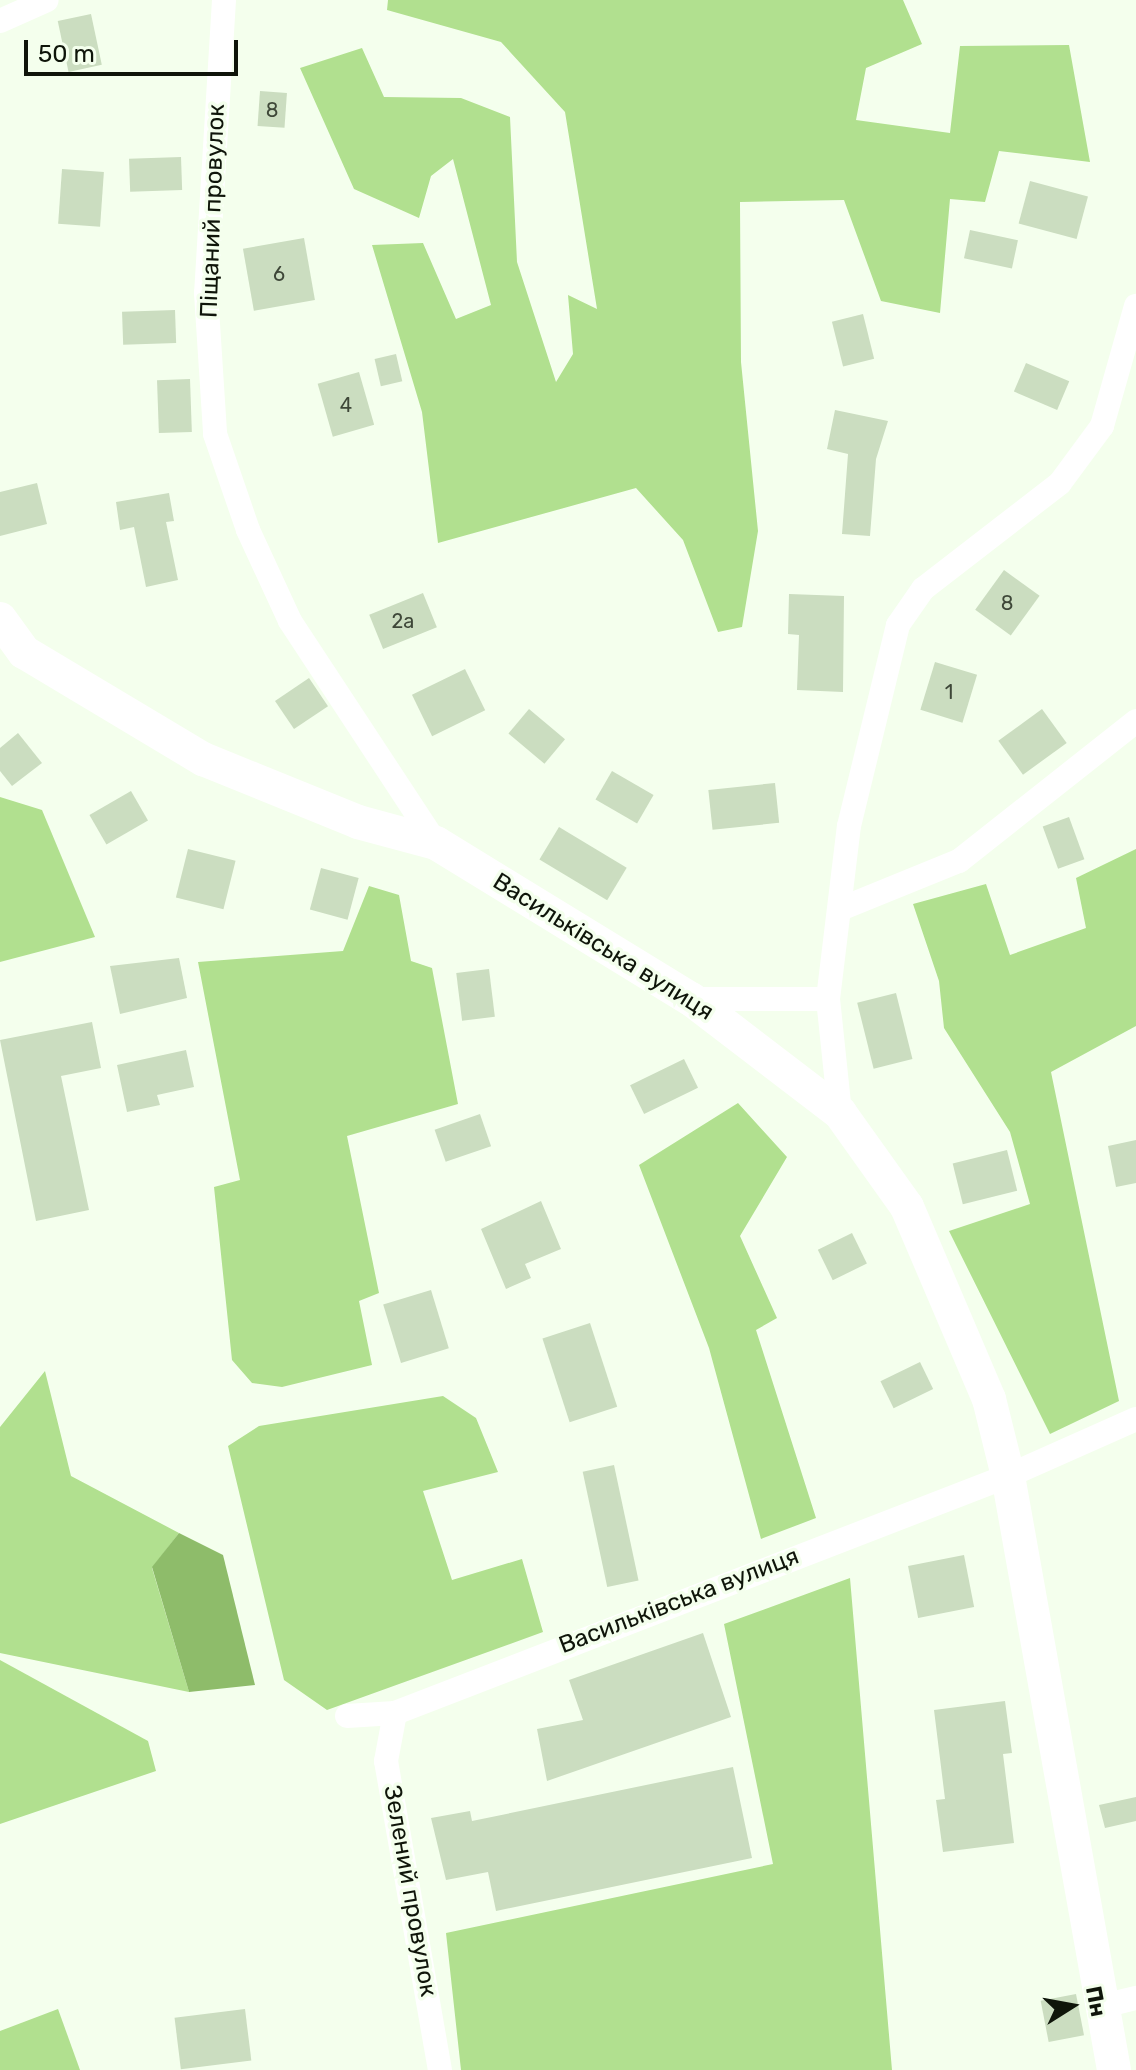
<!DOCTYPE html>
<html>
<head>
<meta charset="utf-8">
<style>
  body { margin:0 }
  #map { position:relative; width:1136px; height:2070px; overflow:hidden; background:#f4ffed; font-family:Rubik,sans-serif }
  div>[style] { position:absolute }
  .green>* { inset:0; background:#b1e08f }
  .water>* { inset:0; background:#8ebc6a }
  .building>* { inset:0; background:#cbddc0; transform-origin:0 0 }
  .street>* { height:24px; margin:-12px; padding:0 12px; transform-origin:12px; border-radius:12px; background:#fff }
  .secondary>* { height:34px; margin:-17px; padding:0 17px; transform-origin:17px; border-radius:17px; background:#fff }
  span { translate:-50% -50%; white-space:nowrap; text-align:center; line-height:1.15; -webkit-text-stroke:7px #f4ffed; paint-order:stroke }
  .number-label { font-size:20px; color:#3e4738 }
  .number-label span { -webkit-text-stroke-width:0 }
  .street-label { font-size:24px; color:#0f150a }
  .north { position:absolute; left:1032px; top:1966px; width:80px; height:80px; -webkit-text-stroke:6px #f4ffed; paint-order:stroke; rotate:79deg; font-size:22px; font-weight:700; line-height:32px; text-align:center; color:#0f150a }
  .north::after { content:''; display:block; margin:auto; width:28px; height:36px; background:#0f150a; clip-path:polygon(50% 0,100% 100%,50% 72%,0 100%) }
  .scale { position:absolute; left:24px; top:40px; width:214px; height:36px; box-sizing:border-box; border:4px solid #0f150a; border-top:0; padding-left:10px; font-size:24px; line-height:28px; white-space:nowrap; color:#0f150a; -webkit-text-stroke:6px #f4ffed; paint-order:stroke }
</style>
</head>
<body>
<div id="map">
  <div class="green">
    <div style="clip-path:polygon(388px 0,903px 0,922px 44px,866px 68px,856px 120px,950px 133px,960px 46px,1069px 45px,1090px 162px,999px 151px,985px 202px,950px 199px,940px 313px,881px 301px,844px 200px,740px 202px,741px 362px,758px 531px,742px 627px,718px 632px,683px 540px,636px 488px,438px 543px,422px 412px,372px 245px,423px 243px,456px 319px,491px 305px,453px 159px,431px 176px,419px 218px,354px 189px,300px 68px,362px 48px,384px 97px,461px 98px,510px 117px,517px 262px,556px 382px,573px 354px,568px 295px,597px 309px,565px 112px,501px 42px,387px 10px)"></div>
    <div style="clip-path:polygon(0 797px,42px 810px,95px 937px,0 962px)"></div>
    <div style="clip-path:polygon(1136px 849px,1136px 1026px,1051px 1072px,1119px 1401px,1050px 1434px,949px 1231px,1030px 1204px,1010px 1132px,944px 1028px,939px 981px,913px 904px,986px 884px,1010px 955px,1086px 928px,1076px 878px)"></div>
    <div style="clip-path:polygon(369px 886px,399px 895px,411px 961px,432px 968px,458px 1104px,347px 1136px,379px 1293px,359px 1301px,372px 1365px,282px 1387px,252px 1383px,232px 1360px,214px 1187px,240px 1180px,198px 962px,343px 951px)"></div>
    <div style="clip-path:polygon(738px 1103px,787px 1157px,740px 1236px,777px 1318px,756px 1330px,816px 1518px,761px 1539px,709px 1348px,639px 1165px)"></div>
    <div style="clip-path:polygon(45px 1371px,71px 1476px,179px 1533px,152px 1568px,189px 1692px,0 1653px,0 1427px)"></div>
    <div style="clip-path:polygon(443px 1396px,476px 1418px,498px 1472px,423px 1491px,452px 1580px,522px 1559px,543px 1632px,327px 1710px,284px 1680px,228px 1446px,259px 1426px)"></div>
    <div style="clip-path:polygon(850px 1578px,892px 2070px,461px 2070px,446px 1933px,773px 1864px,724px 1624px)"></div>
    <div style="clip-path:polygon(0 1660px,148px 1741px,156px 1771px,0 1824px)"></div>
    <div style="clip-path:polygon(58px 2009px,80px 2070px,0 2070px,0 2031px)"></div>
  </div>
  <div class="water">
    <div style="clip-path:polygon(179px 1533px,223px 1555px,255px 1685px,189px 1692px,152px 1567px)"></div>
  </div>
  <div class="building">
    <div style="left:91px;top:14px;width:52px;height:34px;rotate:78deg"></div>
    <div style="left:260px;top:91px;width:27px;height:35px;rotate:4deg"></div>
    <div style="left:181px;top:157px;width:33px;height:52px;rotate:88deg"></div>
    <div style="left:62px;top:169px;width:42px;height:55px;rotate:4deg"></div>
    <div style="left:1030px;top:181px;width:60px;height:44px;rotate:15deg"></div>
    <div style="left:970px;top:230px;width:49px;height:29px;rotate:12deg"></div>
    <div style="left:304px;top:238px;width:63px;height:62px;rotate:80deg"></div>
    <div style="left:175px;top:310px;width:33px;height:53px;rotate:88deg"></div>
    <div style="left:863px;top:314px;width:46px;height:32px;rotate:76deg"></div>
    <div style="left:396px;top:354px;width:28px;height:22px;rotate:77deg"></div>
    <div style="left:1026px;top:363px;width:47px;height:31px;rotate:23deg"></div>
    <div style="left:359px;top:372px;width:55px;height:43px;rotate:74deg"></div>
    <div style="left:190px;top:379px;width:53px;height:33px;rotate:88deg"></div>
    <div style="clip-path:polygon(835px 410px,888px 421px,876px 459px,870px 536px,842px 534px,848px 454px,827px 449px)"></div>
    <div style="clip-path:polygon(37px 483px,47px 524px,0 536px,0 492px)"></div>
    <div style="clip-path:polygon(169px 493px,174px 521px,166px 522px,178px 580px,146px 587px,134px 527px,120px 530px,116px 502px)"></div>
    <div style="left:1004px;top:570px;width:44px;height:49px;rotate:36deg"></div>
    <div style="left:423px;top:593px;width:37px;height:58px;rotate:68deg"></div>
    <div style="clip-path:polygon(789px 594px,844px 596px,843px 692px,797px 690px,799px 635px,788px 634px)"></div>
    <div style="left:935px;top:662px;width:44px;height:50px;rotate:17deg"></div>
    <div style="left:465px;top:669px;width:46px;height:59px;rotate:64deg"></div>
    <div style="left:309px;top:678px;width:34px;height:41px;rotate:56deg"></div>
    <div style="left:529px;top:709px;width:47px;height:32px;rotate:40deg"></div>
    <div style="left:1042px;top:709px;width:42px;height:54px;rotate:54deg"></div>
    <div style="clip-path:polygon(18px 733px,42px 763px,12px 786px,0 771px,0 748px)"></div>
    <div style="left:612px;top:771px;width:48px;height:33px;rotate:30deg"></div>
    <div style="left:775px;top:783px;width:40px;height:67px;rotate:84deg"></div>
    <div style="left:131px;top:791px;width:34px;height:48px;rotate:60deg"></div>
    <div style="left:1069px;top:817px;width:45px;height:28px;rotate:70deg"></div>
    <div style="left:559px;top:827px;width:79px;height:38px;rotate:31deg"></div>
    <div style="left:188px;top:849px;width:49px;height:50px;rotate:14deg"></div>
    <div style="left:321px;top:868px;width:39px;height:43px;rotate:15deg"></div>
    <div style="clip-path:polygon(179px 958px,187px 998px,120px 1014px,110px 966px)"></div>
    <div style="left:489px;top:969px;width:48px;height:33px;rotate:83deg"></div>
    <div style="left:896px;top:993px;width:68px;height:40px;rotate:76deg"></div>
    <div style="clip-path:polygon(92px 1022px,101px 1068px,61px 1076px,89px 1210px,36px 1221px,0 1040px)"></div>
    <div style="clip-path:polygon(186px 1050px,194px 1087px,157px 1095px,160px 1105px,127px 1112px,117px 1065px)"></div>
    <div style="left:684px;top:1059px;width:32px;height:60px;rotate:64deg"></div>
    <div style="left:480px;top:1114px;width:34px;height:48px;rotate:71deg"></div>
    <div style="clip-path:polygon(1136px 1140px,1136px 1183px,1116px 1187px,1108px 1146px)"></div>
    <div style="left:1007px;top:1150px;width:42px;height:56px;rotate:76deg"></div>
    <div style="clip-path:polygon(541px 1201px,561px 1249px,525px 1264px,531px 1278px,506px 1289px,481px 1229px)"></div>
    <div style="left:852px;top:1233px;width:34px;height:38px;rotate:64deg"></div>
    <div style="left:431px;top:1290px;width:61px;height:50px;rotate:73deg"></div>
    <div style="left:590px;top:1323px;width:88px;height:50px;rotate:72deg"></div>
    <div style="left:920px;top:1362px;width:30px;height:44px;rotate:64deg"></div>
    <div style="left:614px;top:1465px;width:118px;height:32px;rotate:78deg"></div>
    <div style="left:964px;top:1555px;width:53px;height:57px;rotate:79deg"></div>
    <div style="clip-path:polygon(703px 1633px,731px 1717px,547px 1781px,537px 1729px,583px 1720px,569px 1680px)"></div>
    <div style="clip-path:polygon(1005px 1701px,1012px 1753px,1003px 1754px,1014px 1843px,943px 1852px,936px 1800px,945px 1799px,934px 1710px)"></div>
    <div style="clip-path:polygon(733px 1767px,752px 1858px,496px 1911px,488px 1872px,446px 1880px,431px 1818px,470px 1811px,472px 1821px)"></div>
    <div style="clip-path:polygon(1136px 1797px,1136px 1821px,1105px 1828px,1099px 1805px)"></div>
    <div style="left:1076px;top:1994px;width:42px;height:36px;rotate:79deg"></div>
    <div style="left:245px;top:2009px;width:52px;height:71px;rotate:83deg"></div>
  </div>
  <div class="street">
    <div style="left:224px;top:0;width:294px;rotate:93.5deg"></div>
    <div style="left:206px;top:293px;width:141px;rotate:86.3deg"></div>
    <div style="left:215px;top:434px;width:102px;rotate:71deg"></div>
    <div style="left:248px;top:530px;width:100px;rotate:65.2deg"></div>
    <div style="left:290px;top:621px;width:266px;rotate:56.7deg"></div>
    <div style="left:0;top:21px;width:51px;rotate:-24.1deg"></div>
    <div style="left:843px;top:908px;width:125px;rotate:-22.1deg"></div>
    <div style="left:959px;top:861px;width:226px;rotate:-38.3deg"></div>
    <div style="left:691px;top:999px;width:137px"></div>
    <div style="left:840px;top:1113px;width:115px;rotate:-96deg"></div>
    <div style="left:828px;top:999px;width:174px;rotate:-83.1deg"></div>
    <div style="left:849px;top:826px;width:207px;rotate:-76.3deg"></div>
    <div style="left:898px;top:625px;width:44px;rotate:-55.2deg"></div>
    <div style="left:923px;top:589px;width:173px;rotate:-37.7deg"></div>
    <div style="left:1060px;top:483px;width:71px;rotate:-53.6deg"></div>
    <div style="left:1102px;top:426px;width:125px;rotate:-74.2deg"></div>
    <div style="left:395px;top:1713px;width:49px;rotate:100.6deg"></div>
    <div style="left:386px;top:1761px;width:314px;rotate:80.1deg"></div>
    <div style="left:347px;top:1716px;width:48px;rotate:-3.6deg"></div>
    <div style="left:395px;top:1713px;width:657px;rotate:-21.14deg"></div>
    <div style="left:1008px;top:1476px;width:140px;rotate:-24deg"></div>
    <div style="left:1103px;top:2006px;width:34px;rotate:-14deg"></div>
  </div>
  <div class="secondary">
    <div style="left:0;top:619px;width:41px;rotate:54deg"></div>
    <div style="left:24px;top:652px;width:209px;rotate:30.9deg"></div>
    <div style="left:203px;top:759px;width:167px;rotate:22.1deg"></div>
    <div style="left:358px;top:822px;width:81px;rotate:15.1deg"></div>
    <div style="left:436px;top:843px;width:299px;rotate:31.5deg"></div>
    <div style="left:691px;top:999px;width:188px;rotate:37.4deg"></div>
    <div style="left:840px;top:1113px;width:115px;rotate:54.5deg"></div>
    <div style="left:907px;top:1207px;width:209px;rotate:66.9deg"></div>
    <div style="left:989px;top:1399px;width:79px;rotate:76.1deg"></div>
    <div style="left:1008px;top:1476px;width:603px;rotate:79.88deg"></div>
  </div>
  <div class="number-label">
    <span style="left:272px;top:110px">8</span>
    <span style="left:279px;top:274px">6</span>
    <span style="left:346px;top:405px">4</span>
    <span style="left:1007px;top:603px">8</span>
    <span style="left:403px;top:621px">2а</span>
    <span style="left:949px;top:692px">1</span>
  </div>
  <div class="street-label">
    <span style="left:213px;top:211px;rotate:-88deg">Піщаний провулок</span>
    <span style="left:603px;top:947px;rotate:32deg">Васильківська вулиця</span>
    <span style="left:679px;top:1601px;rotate:-21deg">Васильківська вулиця</span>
    <span style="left:410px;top:1891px;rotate:80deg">Зелений провулок</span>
  </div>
  <div class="north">Пн</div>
  <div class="scale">50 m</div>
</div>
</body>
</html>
